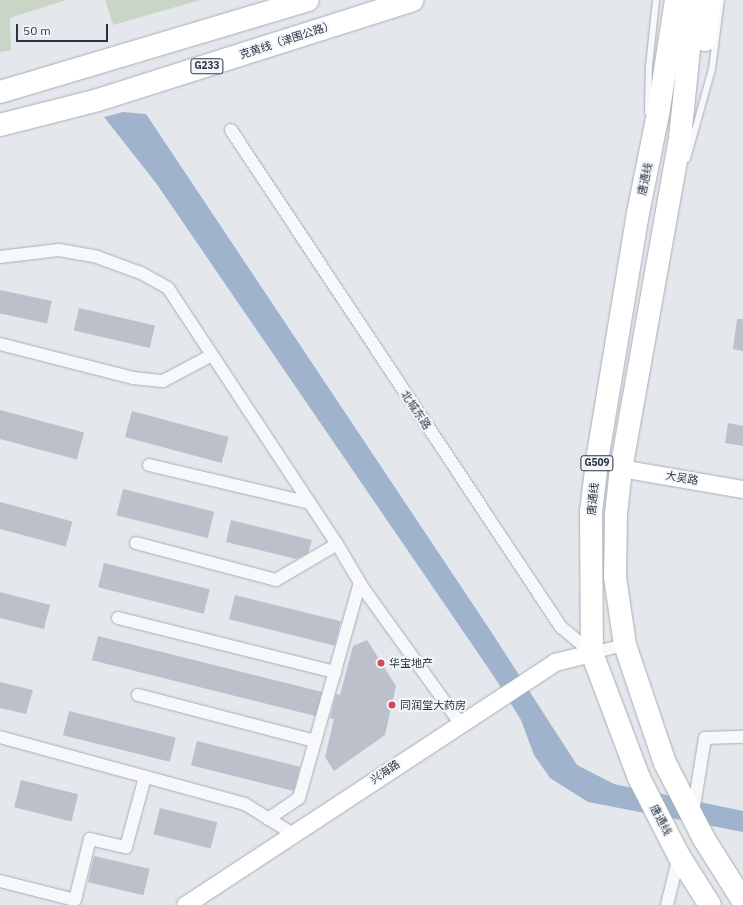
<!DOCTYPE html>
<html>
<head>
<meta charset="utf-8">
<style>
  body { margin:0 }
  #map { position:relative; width:743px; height:905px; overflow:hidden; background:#e4e7ec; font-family:"IBM Plex Sans","Noto Sans SC",sans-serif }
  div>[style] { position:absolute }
  .green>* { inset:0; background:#c9d6c5 }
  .water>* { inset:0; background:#9fb4cc }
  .building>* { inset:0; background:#bbc0ca; transform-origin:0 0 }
  .roads { filter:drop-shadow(0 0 1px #a9aeb7) drop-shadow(0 0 1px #a9aeb7) }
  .lane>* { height:6px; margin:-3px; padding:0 3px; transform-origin:3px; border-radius:3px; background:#f7f8fa }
  .street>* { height:12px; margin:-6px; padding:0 6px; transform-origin:6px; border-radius:6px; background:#f7f8fa }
  .secondary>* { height:17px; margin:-8.5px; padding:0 8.5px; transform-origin:8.5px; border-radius:8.5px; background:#fff }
  .highway>* { height:22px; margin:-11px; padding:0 11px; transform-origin:11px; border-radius:11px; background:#fff }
  .dots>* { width:11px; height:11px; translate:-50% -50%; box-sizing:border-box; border:2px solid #f4f6f9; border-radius:50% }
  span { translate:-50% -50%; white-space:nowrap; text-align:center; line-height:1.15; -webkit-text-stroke:4px #f4f6f9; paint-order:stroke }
  .shield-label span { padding:1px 3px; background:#f4f6f9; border:1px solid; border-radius:3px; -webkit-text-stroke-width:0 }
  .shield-label { font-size:10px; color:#2b3445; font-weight:700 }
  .street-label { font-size:11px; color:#2b3445 }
  .poi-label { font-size:11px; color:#2b3445 }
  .left { translate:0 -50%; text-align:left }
  .scale { position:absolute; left:16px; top:24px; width:92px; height:18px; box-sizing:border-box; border:2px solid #2b3445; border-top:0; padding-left:5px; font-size:12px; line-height:14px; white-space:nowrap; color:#2b3445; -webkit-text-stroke:3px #f4f6f9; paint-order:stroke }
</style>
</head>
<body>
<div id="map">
  <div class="green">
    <div style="clip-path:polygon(0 0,66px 0,10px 18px,11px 50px,0 52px)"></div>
    <div style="clip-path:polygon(105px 0,200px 0,113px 25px)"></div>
  </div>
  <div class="water">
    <div style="clip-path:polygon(123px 112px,146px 114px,490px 630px,577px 765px,614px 784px,743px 811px,743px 832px,588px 802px,550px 778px,534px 755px,521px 720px,493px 675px,156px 183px,104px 117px)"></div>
  </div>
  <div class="building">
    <div style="left:0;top:290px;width:53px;height:23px;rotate:12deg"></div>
    <div style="left:79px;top:308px;width:78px;height:23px;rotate:13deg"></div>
    <div style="clip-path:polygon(737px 319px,743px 319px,743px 351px,733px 349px)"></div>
    <div style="left:0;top:410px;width:87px;height:28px;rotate:15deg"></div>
    <div style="left:132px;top:411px;width:100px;height:27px;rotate:15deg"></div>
    <div style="clip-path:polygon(728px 423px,743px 426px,743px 446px,725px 443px)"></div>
    <div style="left:123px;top:489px;width:94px;height:27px;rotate:14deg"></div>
    <div style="left:0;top:502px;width:75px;height:26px;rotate:15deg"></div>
    <div style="clip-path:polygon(231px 520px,312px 540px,308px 553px,296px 559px,226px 542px)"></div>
    <div style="left:104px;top:563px;width:109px;height:25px;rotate:14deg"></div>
    <div style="clip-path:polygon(0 592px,50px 605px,44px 629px,0 618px)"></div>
    <div style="left:235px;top:595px;width:109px;height:25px;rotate:14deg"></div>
    <div style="left:98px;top:636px;width:231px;height:25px;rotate:14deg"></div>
    <div style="clip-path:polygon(367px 640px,396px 686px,385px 735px,334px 771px,325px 757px,334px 719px,330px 718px,336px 694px,340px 695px,353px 646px)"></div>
    <div style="clip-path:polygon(0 682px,33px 690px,26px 714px,0 708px)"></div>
    <div style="left:69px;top:711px;width:110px;height:25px;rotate:14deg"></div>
    <div style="left:197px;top:741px;width:106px;height:25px;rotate:14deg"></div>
    <div style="left:21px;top:780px;width:59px;height:28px;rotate:14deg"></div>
    <div style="left:160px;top:808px;width:59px;height:27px;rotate:14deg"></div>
    <div style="left:94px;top:856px;width:57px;height:27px;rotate:13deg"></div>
  </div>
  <div class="roads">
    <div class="lane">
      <div style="left:648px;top:112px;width:46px;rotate:-88.8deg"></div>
      <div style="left:649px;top:66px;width:66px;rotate:-83.9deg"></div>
      <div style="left:687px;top:159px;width:93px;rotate:-74.5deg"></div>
      <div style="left:712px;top:69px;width:70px;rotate:-82.6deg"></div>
    </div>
    <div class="street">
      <div style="left:231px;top:130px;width:597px;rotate:56.42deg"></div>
      <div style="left:561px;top:627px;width:40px;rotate:40deg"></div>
      <div style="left:592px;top:653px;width:34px;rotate:-14deg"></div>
      <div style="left:0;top:257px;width:59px;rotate:-6.8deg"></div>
      <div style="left:59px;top:250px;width:39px;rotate:10deg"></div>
      <div style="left:97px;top:257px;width:47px;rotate:20deg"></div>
      <div style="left:141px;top:273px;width:31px;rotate:29deg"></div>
      <div style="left:168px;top:288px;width:307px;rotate:56.6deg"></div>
      <div style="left:337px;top:544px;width:51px;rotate:59.4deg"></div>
      <div style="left:363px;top:588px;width:166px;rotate:54.3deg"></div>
      <div style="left:0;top:344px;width:137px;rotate:14.3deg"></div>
      <div style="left:133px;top:378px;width:30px;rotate:6deg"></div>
      <div style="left:163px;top:381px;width:55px;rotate:-28deg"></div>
      <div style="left:149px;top:465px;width:165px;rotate:13.3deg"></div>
      <div style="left:136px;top:543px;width:145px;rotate:14.8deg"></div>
      <div style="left:276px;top:580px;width:71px;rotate:-30.5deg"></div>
      <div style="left:118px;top:618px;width:224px;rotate:14deg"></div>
      <div style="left:138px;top:695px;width:183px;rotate:14.6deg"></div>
      <div style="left:0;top:737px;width:254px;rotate:15.3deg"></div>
      <div style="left:245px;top:804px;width:57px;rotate:32deg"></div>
      <div style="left:693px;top:812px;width:75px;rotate:-80.8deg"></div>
      <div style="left:705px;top:738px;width:38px;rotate:-2deg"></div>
      <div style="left:268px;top:819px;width:37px;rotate:-34deg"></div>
      <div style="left:299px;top:798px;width:223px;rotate:-74.2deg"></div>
      <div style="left:0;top:881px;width:77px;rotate:14.2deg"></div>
      <div style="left:75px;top:900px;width:63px;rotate:-76.2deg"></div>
      <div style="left:90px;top:839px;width:37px;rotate:13deg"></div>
      <div style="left:126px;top:847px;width:73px;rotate:-74.8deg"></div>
      <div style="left:667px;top:905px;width:50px;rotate:-76.2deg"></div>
    </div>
    <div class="secondary">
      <div style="left:621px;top:468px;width:124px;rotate:9.8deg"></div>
      <div style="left:185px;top:905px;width:443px;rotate:-33.3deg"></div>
      <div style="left:555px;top:662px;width:38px;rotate:-14deg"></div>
    </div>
    <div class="highway">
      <div style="left:676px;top:0;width:110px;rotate:98.9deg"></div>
      <div style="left:659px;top:109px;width:106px;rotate:101.4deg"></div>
      <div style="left:638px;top:213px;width:244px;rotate:99.4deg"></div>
      <div style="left:598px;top:454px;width:58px;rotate:96.9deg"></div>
      <div style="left:591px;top:512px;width:141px;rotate:89.6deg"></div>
      <div style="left:592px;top:653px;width:134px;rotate:69.4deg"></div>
      <div style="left:639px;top:778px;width:88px;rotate:62.9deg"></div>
      <div style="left:679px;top:856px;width:58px;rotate:57.7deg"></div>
      <div style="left:694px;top:0;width:139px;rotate:95.8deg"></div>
      <div style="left:680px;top:138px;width:335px;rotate:100.1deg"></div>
      <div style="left:621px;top:468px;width:47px;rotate:96.1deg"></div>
      <div style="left:616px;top:515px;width:62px;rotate:90.9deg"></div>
      <div style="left:615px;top:577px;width:69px;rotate:81.6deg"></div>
      <div style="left:625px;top:645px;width:125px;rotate:71.3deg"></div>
      <div style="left:665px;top:763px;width:85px;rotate:62.8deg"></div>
      <div style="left:704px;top:839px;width:73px;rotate:57.8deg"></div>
      <div style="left:705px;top:40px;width:40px;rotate:-82.9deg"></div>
      <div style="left:0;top:92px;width:321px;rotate:-16.6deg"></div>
      <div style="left:0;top:125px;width:101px;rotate:-14.3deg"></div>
      <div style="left:98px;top:100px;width:330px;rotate:-17.6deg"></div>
    </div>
  </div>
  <div class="dots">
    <div style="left:381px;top:663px;background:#d1495b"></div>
    <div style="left:392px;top:705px;background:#d1495b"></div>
  </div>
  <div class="shield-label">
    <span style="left:207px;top:66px">G233</span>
    <span style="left:597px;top:463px">G509</span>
  </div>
  <div class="street-label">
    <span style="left:287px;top:40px;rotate:-18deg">克黄线（津围公路）</span>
    <span style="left:645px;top:179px;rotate:-78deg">唐通线</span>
    <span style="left:416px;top:410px;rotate:56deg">北城东路</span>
    <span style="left:682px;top:478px;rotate:10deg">大吴路</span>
    <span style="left:593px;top:499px;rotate:-84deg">唐通线</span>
    <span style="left:385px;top:772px;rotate:-34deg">兴海路</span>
    <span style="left:661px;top:820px;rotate:62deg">唐通线</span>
  </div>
  <div class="poi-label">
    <span class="left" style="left:389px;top:663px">华宝地产</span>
    <span class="left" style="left:400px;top:705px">同润堂大药房</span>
  </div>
  <div class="scale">50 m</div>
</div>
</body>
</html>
